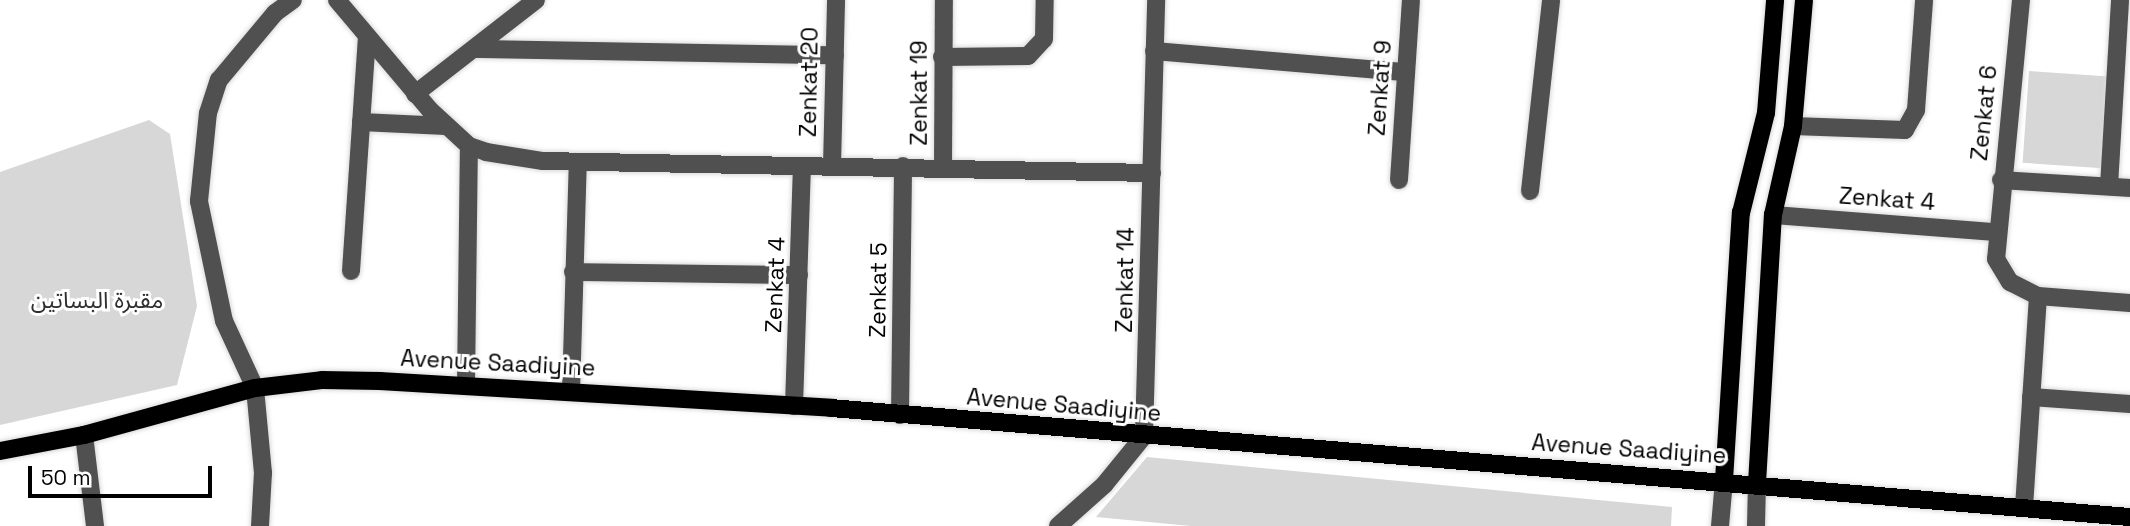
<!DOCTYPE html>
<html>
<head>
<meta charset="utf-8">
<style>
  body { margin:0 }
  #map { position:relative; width:2130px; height:526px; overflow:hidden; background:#fff; font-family:"Space Grotesk","Noto Sans Arabic",sans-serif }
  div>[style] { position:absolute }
  .green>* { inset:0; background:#d7d7d7; transform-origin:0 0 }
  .roads { filter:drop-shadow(0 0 2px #dbdbdb) drop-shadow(0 0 2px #dbdbdb) }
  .minor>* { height:18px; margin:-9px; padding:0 9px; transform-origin:9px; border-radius:9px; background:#505050 }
  .major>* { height:18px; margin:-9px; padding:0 9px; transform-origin:9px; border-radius:9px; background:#000 }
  span { translate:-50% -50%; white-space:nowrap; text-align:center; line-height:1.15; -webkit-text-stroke:6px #fff; paint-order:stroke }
  .street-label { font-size:23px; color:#000 }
  .park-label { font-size:23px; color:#2e2e2e }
  .scale { position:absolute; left:28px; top:466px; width:184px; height:32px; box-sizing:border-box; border:4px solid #000; border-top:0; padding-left:9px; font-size:21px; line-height:24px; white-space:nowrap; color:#000; -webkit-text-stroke:5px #fff; paint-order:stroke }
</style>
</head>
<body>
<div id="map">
  <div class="green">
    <div style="left:2029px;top:71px;width:80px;height:92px;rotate:4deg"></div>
    <div style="clip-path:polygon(149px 120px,170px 134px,197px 306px,177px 385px,0 425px,0 172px)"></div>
    <div style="clip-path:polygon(1147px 457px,1672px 507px,1671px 526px,1191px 526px,1096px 517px)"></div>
  </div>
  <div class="roads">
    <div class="minor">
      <div style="left:337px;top:0;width:144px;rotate:49.8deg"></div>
      <div style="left:430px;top:110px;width:53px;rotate:42.7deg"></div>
      <div style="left:469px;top:146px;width:18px;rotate:19deg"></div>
      <div style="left:486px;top:152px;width:58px;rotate:9deg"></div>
      <div style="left:543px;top:161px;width:609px;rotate:1.13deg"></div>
      <div style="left:2021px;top:0;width:260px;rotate:95.5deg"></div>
      <div style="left:1996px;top:259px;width:27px;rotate:59deg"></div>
      <div style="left:2010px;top:282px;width:31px;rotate:27deg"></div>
      <div style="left:2038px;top:296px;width:92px;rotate:4.4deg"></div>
      <div style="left:476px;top:49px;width:359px;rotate:1deg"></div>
      <div style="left:1154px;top:51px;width:253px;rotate:4.8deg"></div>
      <div style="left:942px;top:57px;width:86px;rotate:-0.7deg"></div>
      <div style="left:1028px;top:56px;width:23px;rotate:-47deg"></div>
      <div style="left:1044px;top:39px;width:39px;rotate:-89deg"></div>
      <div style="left:415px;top:94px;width:153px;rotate:-37.8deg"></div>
      <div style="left:361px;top:122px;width:85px;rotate:2.7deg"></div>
      <div style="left:1793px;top:126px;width:112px;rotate:2deg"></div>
      <div style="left:1905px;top:130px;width:23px;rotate:-61deg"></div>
      <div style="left:1916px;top:110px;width:110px;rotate:-85.8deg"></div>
      <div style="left:832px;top:166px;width:166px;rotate:-88.6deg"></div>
      <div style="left:943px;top:167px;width:167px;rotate:-89.7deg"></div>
      <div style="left:1399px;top:180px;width:180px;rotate:-86.2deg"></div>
      <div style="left:2001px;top:180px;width:129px;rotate:3.5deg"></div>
      <div style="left:2109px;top:186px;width:186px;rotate:-86.6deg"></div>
      <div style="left:1530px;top:191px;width:192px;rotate:-83.7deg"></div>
      <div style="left:1773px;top:215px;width:224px;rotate:4.4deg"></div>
      <div style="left:351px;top:271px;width:235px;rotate:-86.1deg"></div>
      <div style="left:573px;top:272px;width:226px;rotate:0.8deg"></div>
      <div style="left:466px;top:384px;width:238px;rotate:-89.3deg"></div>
      <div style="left:571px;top:392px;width:230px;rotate:-88.3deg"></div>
      <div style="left:2031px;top:397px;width:99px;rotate:4deg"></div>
      <div style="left:794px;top:406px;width:240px;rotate:-88.1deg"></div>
      <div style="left:900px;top:415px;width:249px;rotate:-89.3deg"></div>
      <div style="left:84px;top:435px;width:92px;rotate:83.1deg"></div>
      <div style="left:2024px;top:507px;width:211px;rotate:-86.2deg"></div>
      <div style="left:260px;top:526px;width:53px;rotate:-86.8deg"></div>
      <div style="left:263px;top:473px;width:85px;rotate:-95.4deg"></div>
      <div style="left:255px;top:388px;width:74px;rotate:-114.8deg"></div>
      <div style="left:224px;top:321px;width:123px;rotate:-101.8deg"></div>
      <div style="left:199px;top:201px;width:88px;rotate:-84.2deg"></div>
      <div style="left:208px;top:113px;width:35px;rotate:-72deg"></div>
      <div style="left:219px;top:80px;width:87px;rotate:-50.1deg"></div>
      <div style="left:275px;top:13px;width:22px;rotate:-36deg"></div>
      <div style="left:1058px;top:526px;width:62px;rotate:-41.7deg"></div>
      <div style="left:1104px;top:485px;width:63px;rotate:-50.8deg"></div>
      <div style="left:1144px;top:436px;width:436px;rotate:-88.4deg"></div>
      <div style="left:1720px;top:526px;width:46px;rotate:-85deg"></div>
      <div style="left:1756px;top:526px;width:43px;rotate:-88.7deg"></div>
    </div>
    <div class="major">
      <div style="left:0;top:451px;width:86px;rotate:-10.8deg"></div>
      <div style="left:84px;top:435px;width:177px;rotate:-15.4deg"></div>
      <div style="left:255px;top:388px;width:67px;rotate:-6.8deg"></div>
      <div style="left:322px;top:380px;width:58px;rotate:1deg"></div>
      <div style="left:380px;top:381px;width:452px;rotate:3.4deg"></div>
      <div style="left:831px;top:408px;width:1304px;rotate:4.8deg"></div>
      <div style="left:1724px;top:480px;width:268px;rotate:-86.4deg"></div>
      <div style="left:1741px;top:213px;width:103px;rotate:-76deg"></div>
      <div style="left:1766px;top:113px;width:113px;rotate:-85.4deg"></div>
      <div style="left:1757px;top:483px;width:268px;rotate:-86.6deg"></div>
      <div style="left:1773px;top:215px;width:91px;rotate:-77.3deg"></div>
      <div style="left:1793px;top:126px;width:126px;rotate:-85deg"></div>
    </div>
  </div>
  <div class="street-label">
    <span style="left:809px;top:82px;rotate:-89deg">Zenkat 20</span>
    <span style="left:1380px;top:88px;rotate:-86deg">Zenkat 9</span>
    <span style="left:919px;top:93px;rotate:-90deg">Zenkat 19</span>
    <span style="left:1984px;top:113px;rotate:-84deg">Zenkat 6</span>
    <span style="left:1887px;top:199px;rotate:4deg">Zenkat 4</span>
    <span style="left:1125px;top:280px;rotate:-89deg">Zenkat 14</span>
    <span style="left:775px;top:285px;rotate:-88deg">Zenkat 4</span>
    <span style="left:878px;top:290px;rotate:-89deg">Zenkat 5</span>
    <span style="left:498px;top:363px;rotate:3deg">Avenue Saadiyine</span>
    <span style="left:1064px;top:405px;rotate:5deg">Avenue Saadiyine</span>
    <span style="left:1629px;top:449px;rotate:4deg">Avenue Saadiyine</span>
  </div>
  <div class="park-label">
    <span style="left:97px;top:300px">مقبرة البساتين</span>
  </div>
  <div class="scale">50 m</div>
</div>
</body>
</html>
